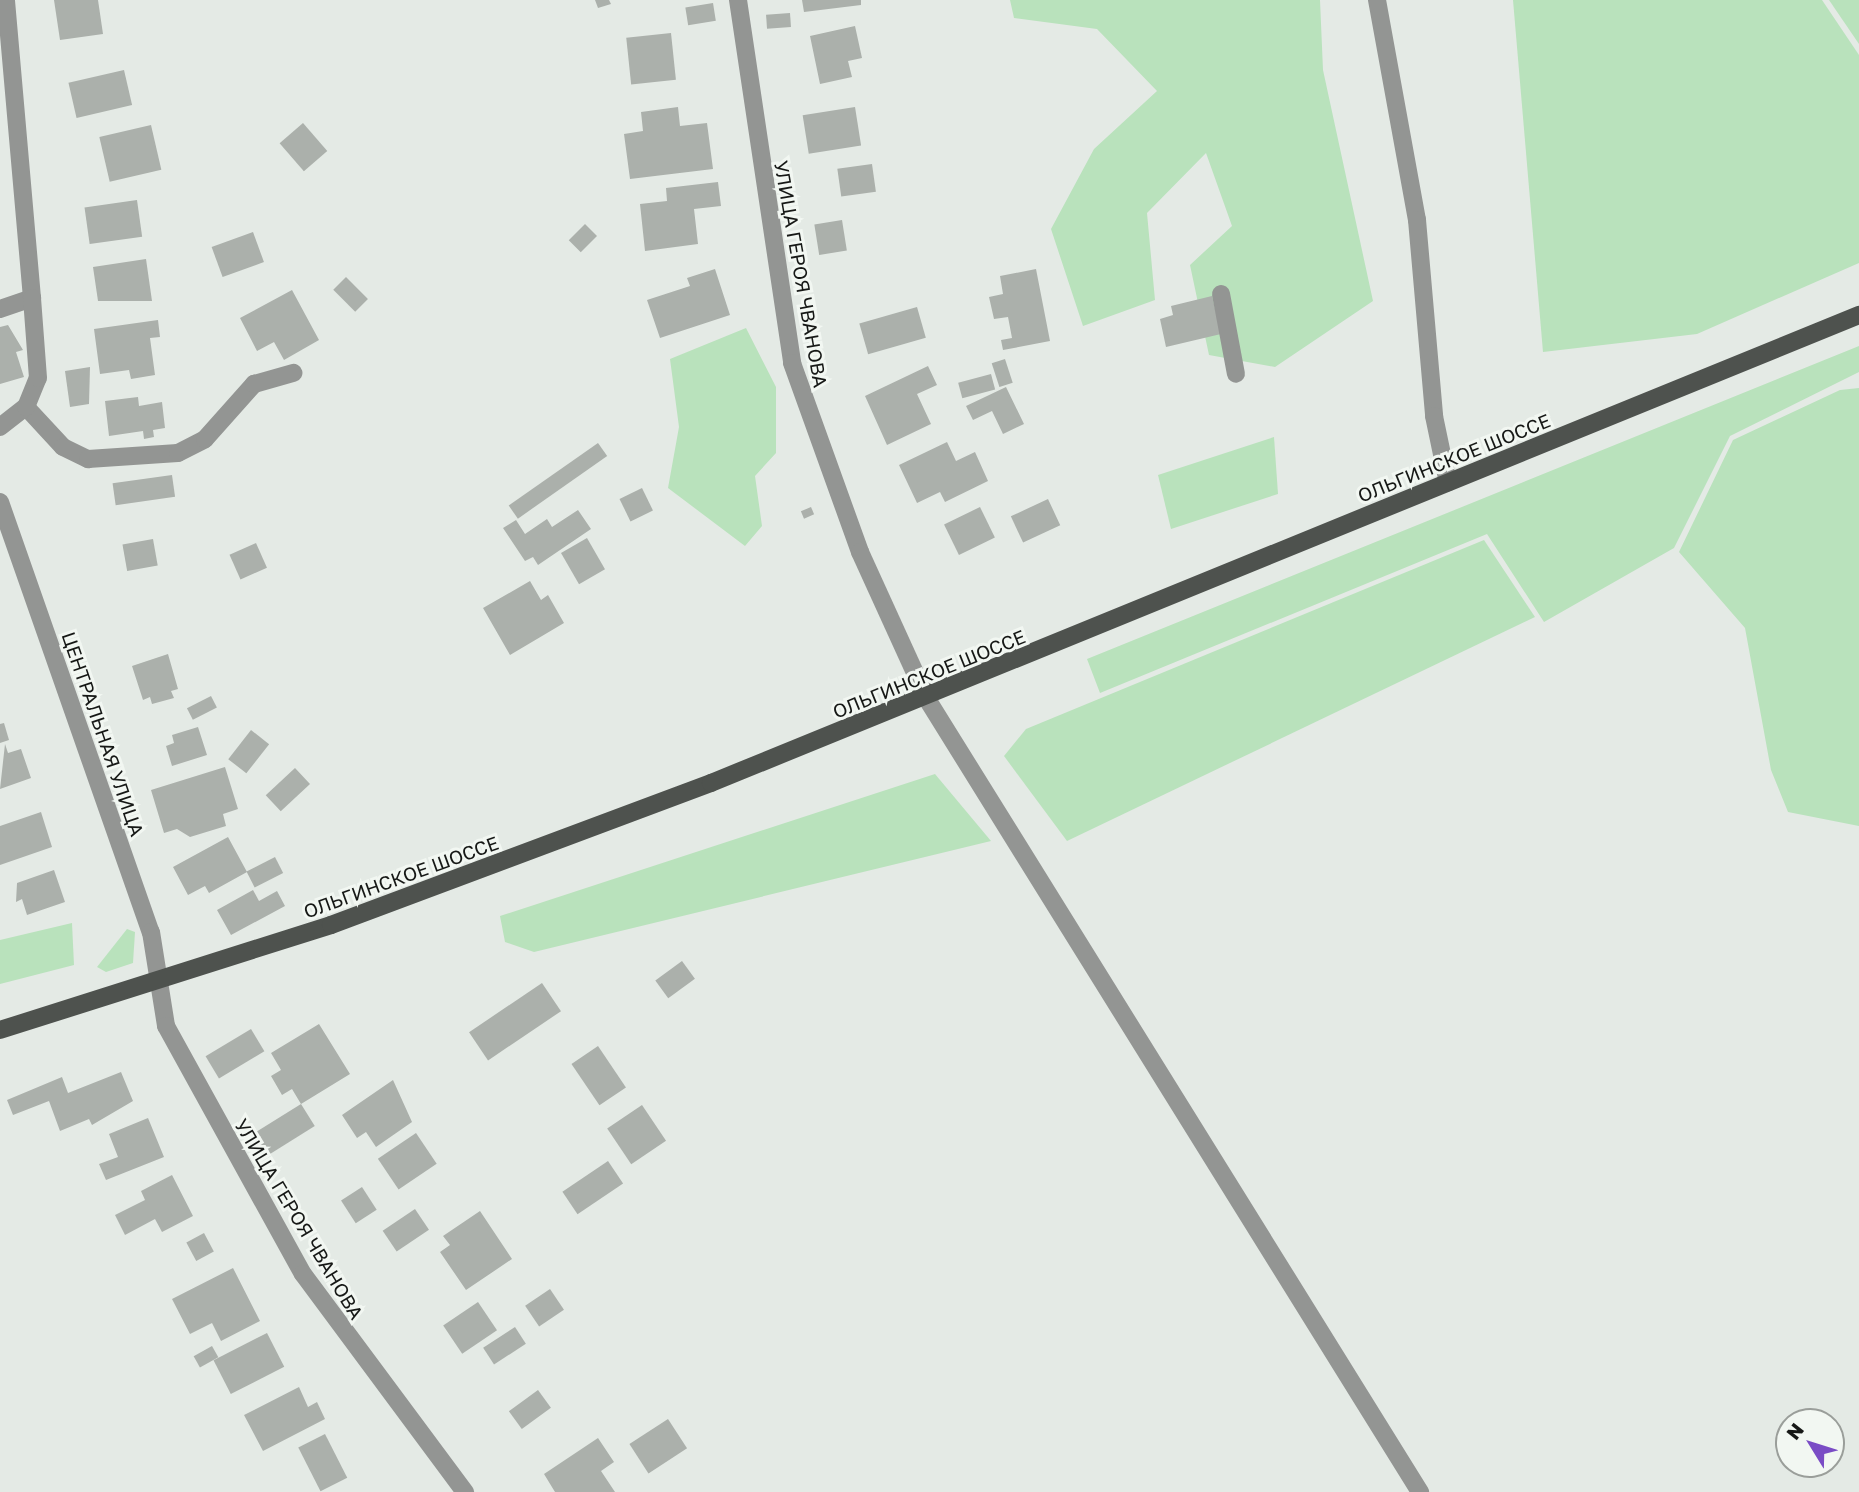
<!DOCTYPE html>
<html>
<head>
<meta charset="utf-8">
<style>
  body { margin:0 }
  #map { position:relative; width:1859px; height:1492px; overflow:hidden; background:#e4eae5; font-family:"Golos Text",sans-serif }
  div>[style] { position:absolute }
  .green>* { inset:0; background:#b9e2bc }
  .building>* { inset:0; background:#abb0ab; transform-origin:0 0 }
  .minor>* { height:18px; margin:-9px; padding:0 9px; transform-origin:9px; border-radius:9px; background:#939593 }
  .major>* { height:18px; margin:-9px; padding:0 9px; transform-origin:9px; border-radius:9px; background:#4e524e }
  span { translate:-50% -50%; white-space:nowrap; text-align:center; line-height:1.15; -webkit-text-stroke:6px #f2f7f2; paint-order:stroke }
  .street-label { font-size:19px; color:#161816 }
  .north { position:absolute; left:1775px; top:1408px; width:70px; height:70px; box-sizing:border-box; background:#f2f7f2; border:2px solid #9a9e9a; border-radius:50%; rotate:308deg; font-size:19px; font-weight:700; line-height:28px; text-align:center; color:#161816 }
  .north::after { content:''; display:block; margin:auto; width:24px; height:32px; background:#7a4cc5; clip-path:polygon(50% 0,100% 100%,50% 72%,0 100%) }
</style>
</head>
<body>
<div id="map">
  <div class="green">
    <div style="clip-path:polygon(1010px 0,1320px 0,1323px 70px,1373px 301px,1275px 367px,1209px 355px,1190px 265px,1232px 226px,1206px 153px,1147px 213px,1155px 300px,1083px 326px,1051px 229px,1094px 149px,1157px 91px,1097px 29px,1014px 18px)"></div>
    <div style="clip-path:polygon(1513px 0,1822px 0,1859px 55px,1859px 263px,1697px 334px,1543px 352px)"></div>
    <div style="clip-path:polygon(1829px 0,1859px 0,1859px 44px)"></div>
    <div style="clip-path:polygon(746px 328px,776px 387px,776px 453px,755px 476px,762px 526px,745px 546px,668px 488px,679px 427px,670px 359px)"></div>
    <div style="clip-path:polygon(1859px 346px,1859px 372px,1730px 436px,1674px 548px,1544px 622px,1487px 534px,1100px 693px,1087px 659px)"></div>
    <div style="clip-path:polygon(1859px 388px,1859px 826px,1788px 812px,1771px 770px,1745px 628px,1679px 552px,1733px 440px,1840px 390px)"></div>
    <div style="clip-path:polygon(1274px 437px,1278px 494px,1171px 529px,1158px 475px)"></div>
    <div style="clip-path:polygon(1484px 540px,1535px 617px,1067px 841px,1004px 756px,1026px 729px)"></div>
    <div style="clip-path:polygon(935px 774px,991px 841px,534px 952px,505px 942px,500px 916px)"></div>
    <div style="clip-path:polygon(72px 923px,74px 965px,0 984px,0 940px)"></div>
    <div style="clip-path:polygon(127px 929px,135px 932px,133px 963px,106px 972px,97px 967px)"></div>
  </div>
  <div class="building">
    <div style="clip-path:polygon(54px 0,98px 0,103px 34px,60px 40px)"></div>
    <div style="clip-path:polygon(595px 0,609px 0,611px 4px,598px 8px)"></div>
    <div style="clip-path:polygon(802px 0,861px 0,861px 5px,804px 12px)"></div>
    <div style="left:713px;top:3px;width:18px;height:28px;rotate:81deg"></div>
    <div style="left:790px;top:13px;width:14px;height:24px;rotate:86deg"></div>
    <div style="clip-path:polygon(855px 26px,862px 58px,848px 61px,852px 77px,820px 84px,810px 36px)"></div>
    <div style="left:671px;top:33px;width:47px;height:45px;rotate:84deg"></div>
    <div style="left:124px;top:70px;width:36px;height:57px;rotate:77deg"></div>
    <div style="clip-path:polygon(678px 107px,680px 126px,707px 123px,713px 169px,630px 179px,624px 134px,643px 131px,641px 112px)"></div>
    <div style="left:855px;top:107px;width:39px;height:53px;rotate:81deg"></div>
    <div style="left:303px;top:123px;width:37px;height:31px;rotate:49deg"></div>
    <div style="left:151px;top:125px;width:46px;height:53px;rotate:77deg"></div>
    <div style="left:872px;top:164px;width:28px;height:35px;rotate:82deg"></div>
    <div style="clip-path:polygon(718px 182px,721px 206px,694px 209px,698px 244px,645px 251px,640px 204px,667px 201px,666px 188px)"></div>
    <div style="left:137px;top:200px;width:37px;height:53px;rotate:82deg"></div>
    <div style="left:842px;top:220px;width:31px;height:28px;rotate:81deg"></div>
    <div style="left:585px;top:224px;width:17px;height:23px;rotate:45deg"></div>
    <div style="left:253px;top:232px;width:32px;height:44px;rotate:70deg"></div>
    <div style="clip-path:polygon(146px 259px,152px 301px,98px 301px,93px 267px)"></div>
    <div style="clip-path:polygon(715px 269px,730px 315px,660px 338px,647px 300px,690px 286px,687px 278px)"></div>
    <div style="clip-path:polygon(1036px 269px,1050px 341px,1003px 350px,1001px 340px,1012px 338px,1008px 317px,994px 319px,989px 297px,1003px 294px,1000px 276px)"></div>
    <div style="left:346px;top:277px;width:31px;height:18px;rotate:45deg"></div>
    <div style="clip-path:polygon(292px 290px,319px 340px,284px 360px,274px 342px,257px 351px,240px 318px)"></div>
    <div style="clip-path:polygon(1212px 296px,1221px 334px,1166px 347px,1160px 319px,1173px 315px,1171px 306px)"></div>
    <div style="left:917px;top:307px;width:32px;height:60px;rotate:74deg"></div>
    <div style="clip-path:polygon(158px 320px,160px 337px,150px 338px,155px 375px,131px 379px,129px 370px,100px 374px,94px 329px)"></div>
    <div style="clip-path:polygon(8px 325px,23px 350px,16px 352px,24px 377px,0 384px,0 327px)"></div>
    <div style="left:1005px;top:359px;width:25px;height:14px;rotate:72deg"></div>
    <div style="clip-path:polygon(928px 366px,937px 385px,917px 394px,931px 424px,887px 445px,865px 396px)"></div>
    <div style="clip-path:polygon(90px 367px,89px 404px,70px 407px,65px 371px)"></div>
    <div style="left:991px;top:374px;width:16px;height:34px;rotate:75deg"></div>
    <div style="clip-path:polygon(1006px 387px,1024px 424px,1003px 434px,992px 411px,973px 420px,966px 406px)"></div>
    <div style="clip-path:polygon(138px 397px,139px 406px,162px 402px,165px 428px,153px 430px,154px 437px,144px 439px,143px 431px,109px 436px,105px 401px)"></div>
    <div style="clip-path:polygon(947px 442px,956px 461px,975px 452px,988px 481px,945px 502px,940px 492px,917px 503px,899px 465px)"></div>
    <div style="left:598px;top:443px;width:16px;height:109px;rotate:55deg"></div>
    <div style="left:172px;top:475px;width:22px;height:60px;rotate:82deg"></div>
    <div style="left:642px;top:488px;width:25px;height:25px;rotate:64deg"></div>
    <div style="left:1048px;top:499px;width:29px;height:41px;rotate:65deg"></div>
    <div style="left:811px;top:507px;width:8px;height:11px;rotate:67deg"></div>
    <div style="left:980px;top:507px;width:34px;height:40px;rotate:64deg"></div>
    <div style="clip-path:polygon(578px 510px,591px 529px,538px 565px,533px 557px,525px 561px,503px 528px,516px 520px,525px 534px,547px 519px,552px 527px)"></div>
    <div style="left:587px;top:538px;width:36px;height:30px;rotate:60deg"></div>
    <div style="left:153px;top:539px;width:27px;height:31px;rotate:80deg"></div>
    <div style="left:256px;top:543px;width:27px;height:29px;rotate:66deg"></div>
    <div style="clip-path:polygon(530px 581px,541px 600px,548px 595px,564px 623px,510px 655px,483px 608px)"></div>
    <div style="clip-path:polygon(168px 654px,178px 689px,171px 691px,174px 698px,152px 704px,150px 697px,143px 700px,132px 666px)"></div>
    <div style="left:211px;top:696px;width:13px;height:27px;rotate:63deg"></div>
    <div style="clip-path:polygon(4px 723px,9px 740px,0 743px,0 724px)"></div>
    <div style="clip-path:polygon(198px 727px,207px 755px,172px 766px,166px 746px,174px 743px,172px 735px)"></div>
    <div style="left:251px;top:730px;width:23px;height:37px;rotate:38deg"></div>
    <div style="clip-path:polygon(5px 744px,8px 753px,21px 749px,31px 778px,0 789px)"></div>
    <div style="clip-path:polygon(225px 767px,238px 809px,223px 814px,226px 826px,190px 837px,177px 829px,164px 833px,151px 790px)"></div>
    <div style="left:295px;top:768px;width:22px;height:40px;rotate:47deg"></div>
    <div style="clip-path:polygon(41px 812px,52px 847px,0 865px,0 826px)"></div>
    <div style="clip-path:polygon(228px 837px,247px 872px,209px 893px,205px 886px,188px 895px,173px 867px)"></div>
    <div style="left:275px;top:857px;width:18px;height:32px;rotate:63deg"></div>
    <div style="clip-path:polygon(54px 870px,65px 902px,27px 915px,22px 899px,16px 902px,17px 883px)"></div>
    <div style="clip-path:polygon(253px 890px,259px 901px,277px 891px,285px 906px,231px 935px,217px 910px)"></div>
    <div style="left:682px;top:961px;width:22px;height:33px;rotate:54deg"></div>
    <div style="left:542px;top:983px;width:34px;height:88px;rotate:56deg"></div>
    <div style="clip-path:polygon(319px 1024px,350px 1074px,301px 1104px,292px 1089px,282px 1095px,271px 1076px,281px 1070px,271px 1053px)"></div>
    <div style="left:251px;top:1029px;width:26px;height:53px;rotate:59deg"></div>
    <div style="left:598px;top:1046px;width:50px;height:32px;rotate:56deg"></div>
    <div style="clip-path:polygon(121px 1072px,133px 1101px,92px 1125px,89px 1119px,60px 1131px,49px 1101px,13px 1115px,7px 1100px,62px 1077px,68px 1093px)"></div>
    <div style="clip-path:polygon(393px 1080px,412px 1122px,376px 1147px,366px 1132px,357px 1138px,342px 1115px)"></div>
    <div style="left:301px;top:1104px;width:26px;height:57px;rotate:58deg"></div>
    <div style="left:642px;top:1105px;width:43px;height:42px;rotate:56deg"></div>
    <div style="clip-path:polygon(148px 1118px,164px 1157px,106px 1180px,99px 1164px,118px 1157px,109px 1134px)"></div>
    <div style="left:416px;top:1133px;width:37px;height:46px;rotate:56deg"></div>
    <div style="left:608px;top:1161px;width:27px;height:55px;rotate:56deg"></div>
    <div style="clip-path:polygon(172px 1175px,193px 1216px,162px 1232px,155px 1219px,125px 1235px,115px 1215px,145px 1200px,141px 1191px)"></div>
    <div style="left:362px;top:1187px;width:27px;height:25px;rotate:57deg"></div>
    <div style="left:415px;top:1209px;width:25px;height:39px;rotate:56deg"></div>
    <div style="clip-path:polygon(480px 1211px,512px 1259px,466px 1290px,440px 1252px,450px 1245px,443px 1236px)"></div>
    <div style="left:204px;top:1233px;width:21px;height:20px;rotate:62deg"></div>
    <div style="clip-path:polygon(233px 1268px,260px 1321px,221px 1341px,212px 1323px,190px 1334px,172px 1299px)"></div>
    <div style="left:550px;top:1289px;width:25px;height:30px;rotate:56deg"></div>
    <div style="left:478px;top:1302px;width:34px;height:42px;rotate:56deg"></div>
    <div style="left:515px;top:1327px;width:20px;height:38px;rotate:57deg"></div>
    <div style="left:267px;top:1333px;width:38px;height:60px;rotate:63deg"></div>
    <div style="left:212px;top:1346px;width:13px;height:21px;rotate:61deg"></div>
    <div style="clip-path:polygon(299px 1387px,308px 1407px,317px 1402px,325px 1419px,263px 1451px,244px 1415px)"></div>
    <div style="left:538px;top:1390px;width:22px;height:36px;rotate:54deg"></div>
    <div style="left:668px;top:1419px;width:35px;height:46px;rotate:57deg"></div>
    <div style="left:325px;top:1434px;width:49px;height:30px;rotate:63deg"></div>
    <div style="clip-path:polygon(598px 1438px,614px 1462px,601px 1471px,615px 1492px,555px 1492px,544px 1474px)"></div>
  </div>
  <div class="minor">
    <div style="left:738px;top:0;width:367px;rotate:81.5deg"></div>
    <div style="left:792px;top:363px;width:201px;rotate:70.2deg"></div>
    <div style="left:860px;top:552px;width:162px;rotate:65.5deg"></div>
    <div style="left:927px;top:699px;width:934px;rotate:58.13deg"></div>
    <div style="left:1377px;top:0;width:224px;rotate:79.7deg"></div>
    <div style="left:1417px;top:220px;width:197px;rotate:85deg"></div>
    <div style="left:1434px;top:416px;width:68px;rotate:78.2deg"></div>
    <div style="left:1221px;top:294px;width:81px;rotate:79.4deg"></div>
    <div style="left:0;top:309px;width:34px;rotate:-19deg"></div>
    <div style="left:32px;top:298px;width:299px;rotate:-95deg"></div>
    <div style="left:26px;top:407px;width:54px;rotate:47.2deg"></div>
    <div style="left:63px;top:447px;width:28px;rotate:26deg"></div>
    <div style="left:88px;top:459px;width:90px;rotate:-3.8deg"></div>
    <div style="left:178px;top:453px;width:30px;rotate:-27deg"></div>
    <div style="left:205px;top:439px;width:74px;rotate:-48.3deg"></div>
    <div style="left:254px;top:384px;width:41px;rotate:-15.8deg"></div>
    <div style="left:0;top:427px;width:33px;rotate:-38deg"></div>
    <div style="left:26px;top:407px;width:31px;rotate:-68deg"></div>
    <div style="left:38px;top:378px;width:80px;rotate:-94.3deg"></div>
    <div style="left:0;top:502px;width:456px;rotate:70.7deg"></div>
    <div style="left:151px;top:932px;width:95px;rotate:80.9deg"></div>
    <div style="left:166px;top:1026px;width:283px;rotate:61.1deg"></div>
    <div style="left:303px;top:1274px;width:272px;rotate:53.4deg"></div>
  </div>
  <div class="major">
    <div style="left:0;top:1030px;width:347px;rotate:-17.6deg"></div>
    <div style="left:331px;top:925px;width:406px;rotate:-20.5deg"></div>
    <div style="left:711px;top:783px;width:1240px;rotate:-22.18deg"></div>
  </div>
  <div class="street-label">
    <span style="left:801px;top:274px;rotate:80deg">УЛИЦА ГЕРОЯ ЧВАНОВА</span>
    <span style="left:1454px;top:458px;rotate:-22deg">ОЛЬГИНСКОЕ ШОССЕ</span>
    <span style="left:929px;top:674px;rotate:-22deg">ОЛЬГИНСКОЕ ШОССЕ</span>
    <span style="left:103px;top:734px;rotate:71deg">ЦЕНТРАЛЬНАЯ УЛИЦА</span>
    <span style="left:401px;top:877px;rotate:-20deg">ОЛЬГИНСКОЕ ШОССЕ</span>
    <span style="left:299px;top:1219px;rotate:59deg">УЛИЦА ГЕРОЯ ЧВАНОВА</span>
  </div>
  <div class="north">N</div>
</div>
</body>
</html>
